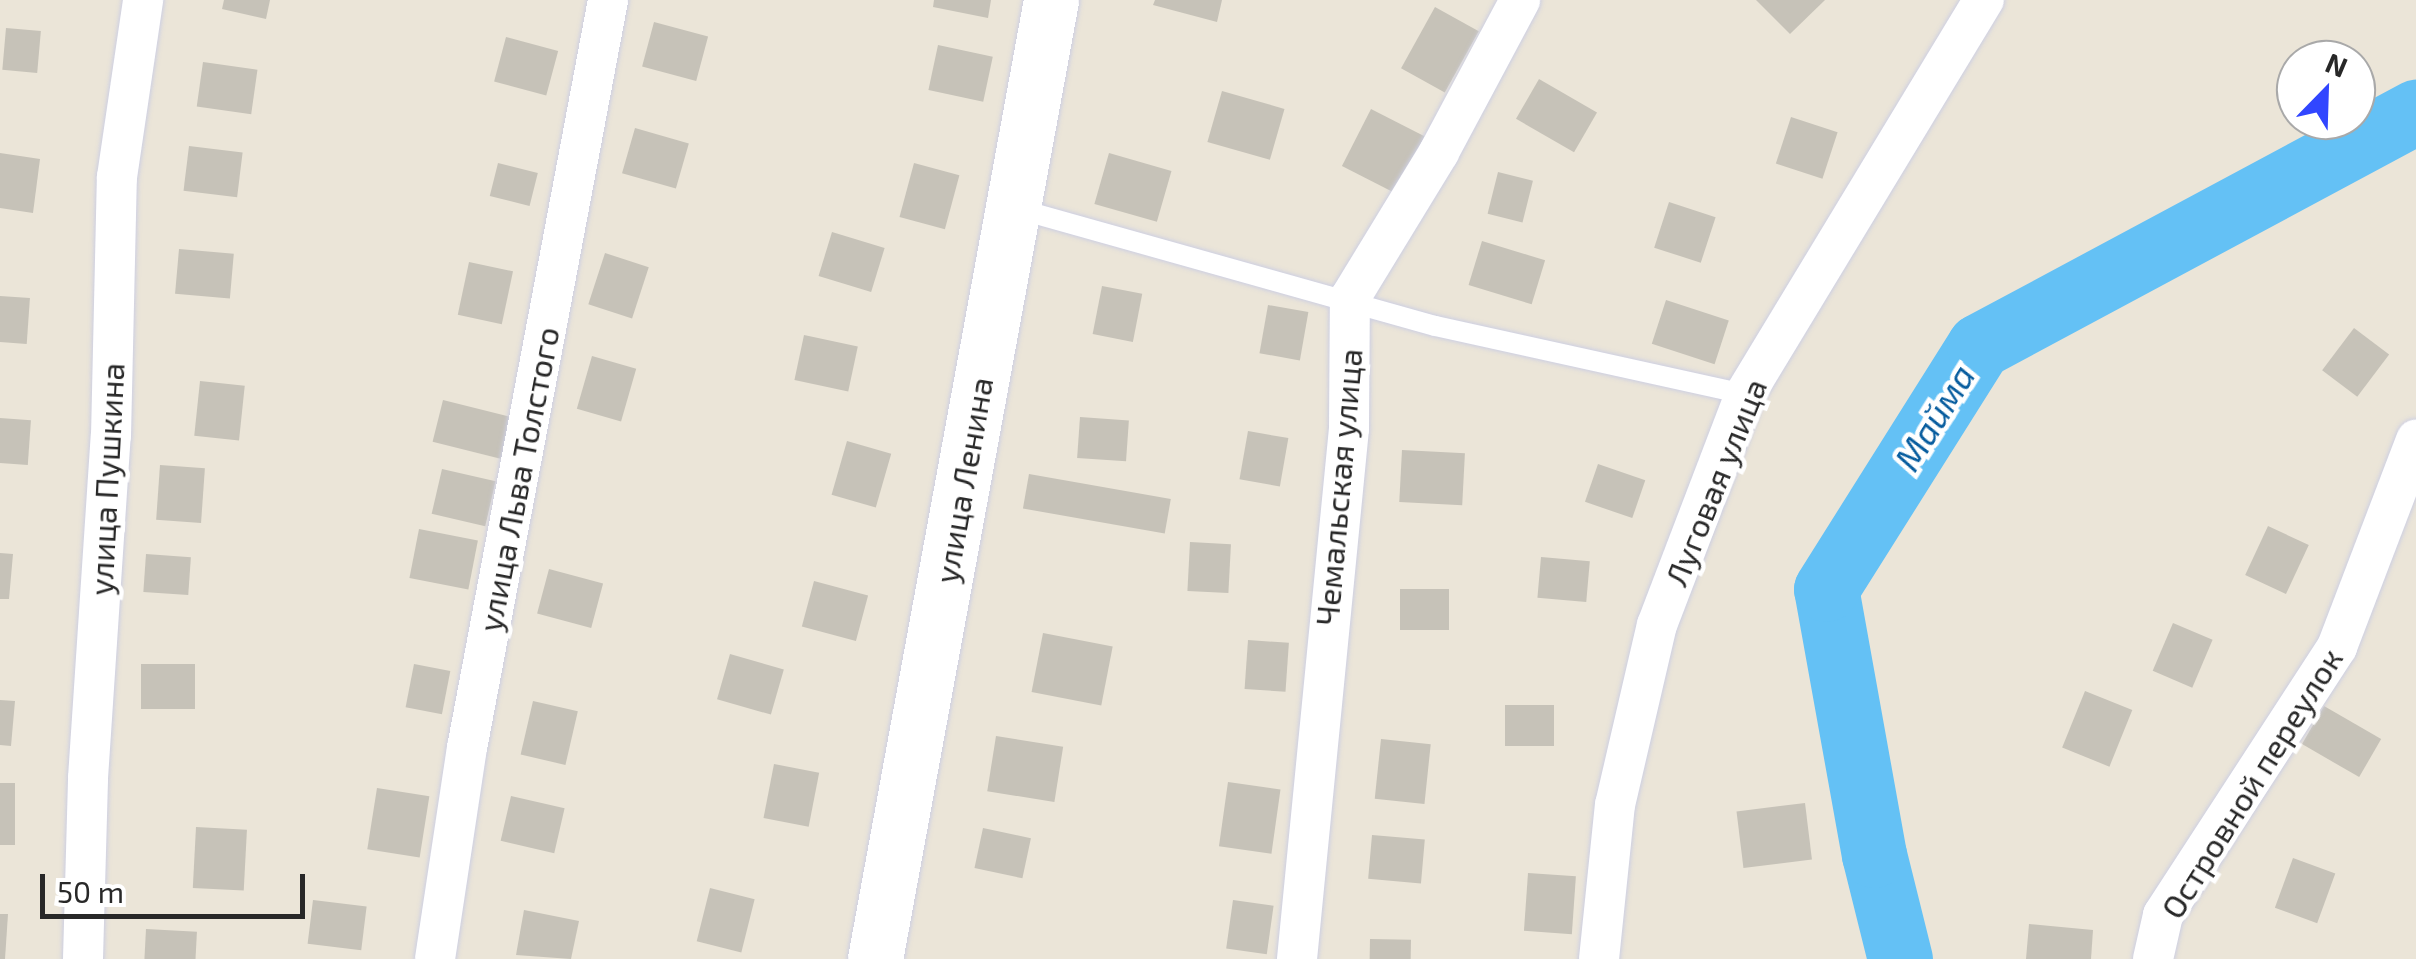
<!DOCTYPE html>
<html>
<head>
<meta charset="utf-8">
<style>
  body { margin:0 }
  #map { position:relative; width:2416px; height:959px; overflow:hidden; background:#ebe5d8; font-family:"Exo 2",sans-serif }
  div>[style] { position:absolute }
  .river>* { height:65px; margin:-32.5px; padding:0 32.5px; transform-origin:32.5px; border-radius:32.5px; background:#64c1f5 }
  .building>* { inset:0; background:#c6c2b8; transform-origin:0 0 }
  .roads { filter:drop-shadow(0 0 2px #cdcfe2) drop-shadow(0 0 2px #cdcfe2) }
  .lane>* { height:20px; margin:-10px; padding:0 10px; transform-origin:10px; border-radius:10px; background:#fff }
  .street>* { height:40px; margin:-20px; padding:0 20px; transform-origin:20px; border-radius:20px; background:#fff }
  .secondary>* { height:55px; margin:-27.5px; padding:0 27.5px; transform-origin:27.5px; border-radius:27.5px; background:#fff }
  span { translate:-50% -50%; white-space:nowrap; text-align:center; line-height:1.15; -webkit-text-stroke:9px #fff; paint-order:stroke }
  .street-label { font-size:32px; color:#282828 }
  .water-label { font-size:35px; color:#065c9e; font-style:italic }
  .north { position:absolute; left:2276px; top:40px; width:100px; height:100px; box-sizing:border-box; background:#fff; border:2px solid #a9a9a9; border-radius:50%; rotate:23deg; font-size:28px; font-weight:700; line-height:40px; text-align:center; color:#282828 }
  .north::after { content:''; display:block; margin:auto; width:35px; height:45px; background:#3146ff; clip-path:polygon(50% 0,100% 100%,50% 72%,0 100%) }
  .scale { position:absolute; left:40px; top:874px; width:265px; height:45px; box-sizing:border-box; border:5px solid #282828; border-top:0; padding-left:12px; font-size:30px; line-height:35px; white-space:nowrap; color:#282828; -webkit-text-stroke:8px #fff; paint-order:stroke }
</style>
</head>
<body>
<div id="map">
  <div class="river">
    <div style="left:1900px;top:959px;width:107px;rotate:-104deg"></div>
    <div style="left:1874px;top:855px;width:270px;rotate:-100.2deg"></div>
    <div style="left:1826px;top:589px;width:287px;rotate:-57.8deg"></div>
    <div style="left:1979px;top:346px;width:496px;rotate:-28.2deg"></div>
  </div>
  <div class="building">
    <div style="clip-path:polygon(224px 0,270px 0,266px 19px,222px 9px)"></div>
    <div style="clip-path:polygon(934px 0,991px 0,988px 18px,933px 7px)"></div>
    <div style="clip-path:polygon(1155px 0,1222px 0,1217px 22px,1153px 5px)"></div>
    <div style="clip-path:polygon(1756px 0,1825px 0,1790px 34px)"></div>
    <div style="left:1435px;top:7px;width:50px;height:70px;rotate:29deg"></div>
    <div style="left:654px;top:22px;width:56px;height:46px;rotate:15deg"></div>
    <div style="left:6px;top:28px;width:35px;height:42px;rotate:5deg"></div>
    <div style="left:506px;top:37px;width:54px;height:46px;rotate:15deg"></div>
    <div style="left:938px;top:45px;width:56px;height:46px;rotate:12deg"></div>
    <div style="left:203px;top:62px;width:55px;height:45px;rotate:8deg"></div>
    <div style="left:1539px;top:79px;width:67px;height:46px;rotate:30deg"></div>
    <div style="left:1222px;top:91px;width:65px;height:53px;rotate:16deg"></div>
    <div style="left:1371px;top:109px;width:66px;height:64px;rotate:27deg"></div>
    <div style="left:1791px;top:117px;width:49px;height:49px;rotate:18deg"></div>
    <div style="left:635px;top:128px;width:56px;height:47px;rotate:16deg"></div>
    <div style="left:189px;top:146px;width:54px;height:45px;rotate:7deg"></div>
    <div style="clip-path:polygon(0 153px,40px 159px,33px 213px,0 208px)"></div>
    <div style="left:1109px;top:153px;width:65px;height:53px;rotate:16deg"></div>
    <div style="left:498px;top:163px;width:41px;height:34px;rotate:14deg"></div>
    <div style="left:914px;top:163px;width:47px;height:56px;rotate:15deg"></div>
    <div style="left:1498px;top:172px;width:36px;height:43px;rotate:14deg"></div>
    <div style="left:1669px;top:202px;width:49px;height:48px;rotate:18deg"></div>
    <div style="left:832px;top:232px;width:55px;height:46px;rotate:17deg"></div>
    <div style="left:1482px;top:241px;width:66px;height:46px;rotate:17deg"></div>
    <div style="left:179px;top:249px;width:55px;height:45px;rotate:5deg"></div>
    <div style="left:605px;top:253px;width:46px;height:54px;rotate:18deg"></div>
    <div style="left:469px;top:262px;width:45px;height:54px;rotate:12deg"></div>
    <div style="left:1102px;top:286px;width:41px;height:49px;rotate:11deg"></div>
    <div style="left:0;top:296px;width:30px;height:46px;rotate:4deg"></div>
    <div style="left:1666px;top:300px;width:66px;height:46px;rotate:18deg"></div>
    <div style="left:1268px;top:305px;width:41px;height:49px;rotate:10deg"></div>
    <div style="left:2354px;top:328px;width:44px;height:53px;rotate:37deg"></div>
    <div style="left:804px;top:335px;width:55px;height:46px;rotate:12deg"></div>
    <div style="left:592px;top:356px;width:46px;height:55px;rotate:16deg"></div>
    <div style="left:200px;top:381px;width:45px;height:55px;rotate:6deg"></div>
    <div style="left:443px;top:400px;width:71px;height:43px;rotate:14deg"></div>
    <div style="left:1080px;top:417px;width:49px;height:41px;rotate:4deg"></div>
    <div style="left:0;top:418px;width:31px;height:45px;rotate:4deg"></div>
    <div style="left:1248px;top:431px;width:41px;height:49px;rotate:10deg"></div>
    <div style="left:847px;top:441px;width:46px;height:56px;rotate:16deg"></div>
    <div style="left:1402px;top:450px;width:63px;height:52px;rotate:3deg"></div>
    <div style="left:1598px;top:464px;width:50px;height:40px;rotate:19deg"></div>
    <div style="left:160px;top:465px;width:45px;height:55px;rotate:4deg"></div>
    <div style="left:442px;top:469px;width:55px;height:46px;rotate:13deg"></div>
    <div style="left:1029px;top:474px;width:144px;height:35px;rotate:10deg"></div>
    <div style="left:2268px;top:526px;width:45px;height:54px;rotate:25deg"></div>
    <div style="left:419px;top:529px;width:60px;height:50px;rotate:11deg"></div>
    <div style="left:1190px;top:542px;width:41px;height:49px;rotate:3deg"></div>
    <div style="clip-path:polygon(0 553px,13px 554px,9px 599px,0 599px)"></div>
    <div style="left:146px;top:554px;width:45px;height:38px;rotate:4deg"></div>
    <div style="left:1541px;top:557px;width:49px;height:41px;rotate:5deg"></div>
    <div style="left:549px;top:569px;width:56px;height:46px;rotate:15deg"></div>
    <div style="left:814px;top:581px;width:56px;height:47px;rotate:15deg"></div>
    <div style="left:1400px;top:589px;width:49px;height:41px"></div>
    <div style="left:2173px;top:623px;width:43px;height:52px;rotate:23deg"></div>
    <div style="left:1043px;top:633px;width:71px;height:60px;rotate:11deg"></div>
    <div style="left:1248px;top:640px;width:41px;height:49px;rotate:4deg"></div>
    <div style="left:730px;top:654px;width:56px;height:47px;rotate:16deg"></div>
    <div style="left:141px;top:664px;width:54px;height:45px"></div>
    <div style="left:414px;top:664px;width:37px;height:44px;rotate:11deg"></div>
    <div style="left:2085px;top:691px;width:51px;height:61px;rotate:22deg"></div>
    <div style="clip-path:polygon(0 700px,15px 701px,11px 746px,0 745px)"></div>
    <div style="left:533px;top:701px;width:46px;height:55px;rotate:13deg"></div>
    <div style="left:1505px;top:705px;width:49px;height:41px"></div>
    <div style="left:2324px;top:706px;width:66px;height:44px;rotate:30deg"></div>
    <div style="left:996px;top:736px;width:68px;height:56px;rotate:9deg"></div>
    <div style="left:1381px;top:739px;width:50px;height:60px;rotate:6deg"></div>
    <div style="left:774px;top:764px;width:46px;height:55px;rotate:11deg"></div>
    <div style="left:1228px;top:782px;width:53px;height:65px;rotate:8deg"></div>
    <div style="left:0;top:783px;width:15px;height:62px"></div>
    <div style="left:377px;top:788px;width:53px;height:62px;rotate:9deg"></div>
    <div style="left:511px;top:796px;width:55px;height:46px;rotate:13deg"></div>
    <div style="left:1805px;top:803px;width:57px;height:69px;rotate:83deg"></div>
    <div style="left:196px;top:827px;width:51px;height:61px;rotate:3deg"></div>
    <div style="left:983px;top:828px;width:49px;height:41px;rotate:12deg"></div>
    <div style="left:1372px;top:835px;width:53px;height:44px;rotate:5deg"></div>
    <div style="left:2293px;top:858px;width:45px;height:53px;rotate:20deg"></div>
    <div style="left:1528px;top:873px;width:48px;height:58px;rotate:4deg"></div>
    <div style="left:710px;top:888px;width:46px;height:55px;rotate:14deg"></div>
    <div style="left:313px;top:900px;width:54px;height:44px;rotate:7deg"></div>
    <div style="left:1233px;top:900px;width:41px;height:49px;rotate:8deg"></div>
    <div style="clip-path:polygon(524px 910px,579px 921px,571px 959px,516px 955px)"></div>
    <div style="clip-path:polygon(0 914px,8px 914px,5px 959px,0 959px)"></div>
    <div style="clip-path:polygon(2029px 924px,2093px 930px,2091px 959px,2026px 959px)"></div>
    <div style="left:146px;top:929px;width:51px;height:30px;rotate:3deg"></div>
    <div style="left:1370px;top:939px;width:41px;height:20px;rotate:1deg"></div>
  </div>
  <div class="roads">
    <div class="lane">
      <div style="left:1015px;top:208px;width:436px;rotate:15.7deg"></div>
      <div style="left:1435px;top:326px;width:317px;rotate:12.4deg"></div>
    </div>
    <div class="street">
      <div style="left:83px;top:959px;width:181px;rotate:-88.4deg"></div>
      <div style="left:88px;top:778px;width:343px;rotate:-86.2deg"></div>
      <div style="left:111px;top:436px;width:259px;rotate:-88.7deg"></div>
      <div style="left:117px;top:177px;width:179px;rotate:-81.6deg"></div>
      <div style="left:435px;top:959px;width:213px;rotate:-81.4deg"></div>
      <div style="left:467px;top:748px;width:761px;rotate:-79.32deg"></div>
      <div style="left:1297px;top:959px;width:533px;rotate:-84.4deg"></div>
      <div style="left:1349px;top:429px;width:131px;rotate:-89.6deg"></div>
      <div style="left:1350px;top:298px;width:171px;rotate:-58.6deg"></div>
      <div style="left:1439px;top:152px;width:172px;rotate:-61.9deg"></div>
      <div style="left:1599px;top:959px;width:155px;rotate:-84.1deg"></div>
      <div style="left:1615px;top:805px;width:185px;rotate:-76.9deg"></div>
      <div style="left:1657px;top:625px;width:247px;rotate:-69.1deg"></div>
      <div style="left:1745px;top:394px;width:461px;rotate:-58.8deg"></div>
      <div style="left:2153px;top:959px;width:45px;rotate:-77.2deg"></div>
      <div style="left:2163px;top:915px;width:320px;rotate:-57deg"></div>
      <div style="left:2337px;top:647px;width:222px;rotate:-69.1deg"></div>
    </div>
    <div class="secondary">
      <div style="left:875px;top:959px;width:975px;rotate:-79.6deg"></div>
    </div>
  </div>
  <div class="street-label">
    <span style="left:106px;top:479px;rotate:-87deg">улица Пушкина</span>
    <span style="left:518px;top:479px;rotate:-79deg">улица Льва Толстого</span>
    <span style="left:963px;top:480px;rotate:-80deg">улица Ленина</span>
    <span style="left:1715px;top:482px;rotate:-68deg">Луговая улица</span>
    <span style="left:1338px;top:487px;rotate:-85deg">Чемальская улица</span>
    <span style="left:2251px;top:783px;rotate:-58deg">Островной переулок</span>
  </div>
  <div class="water-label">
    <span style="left:1934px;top:417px;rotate:-58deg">Майма</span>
  </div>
  <div class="north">N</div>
  <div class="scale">50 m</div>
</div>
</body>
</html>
